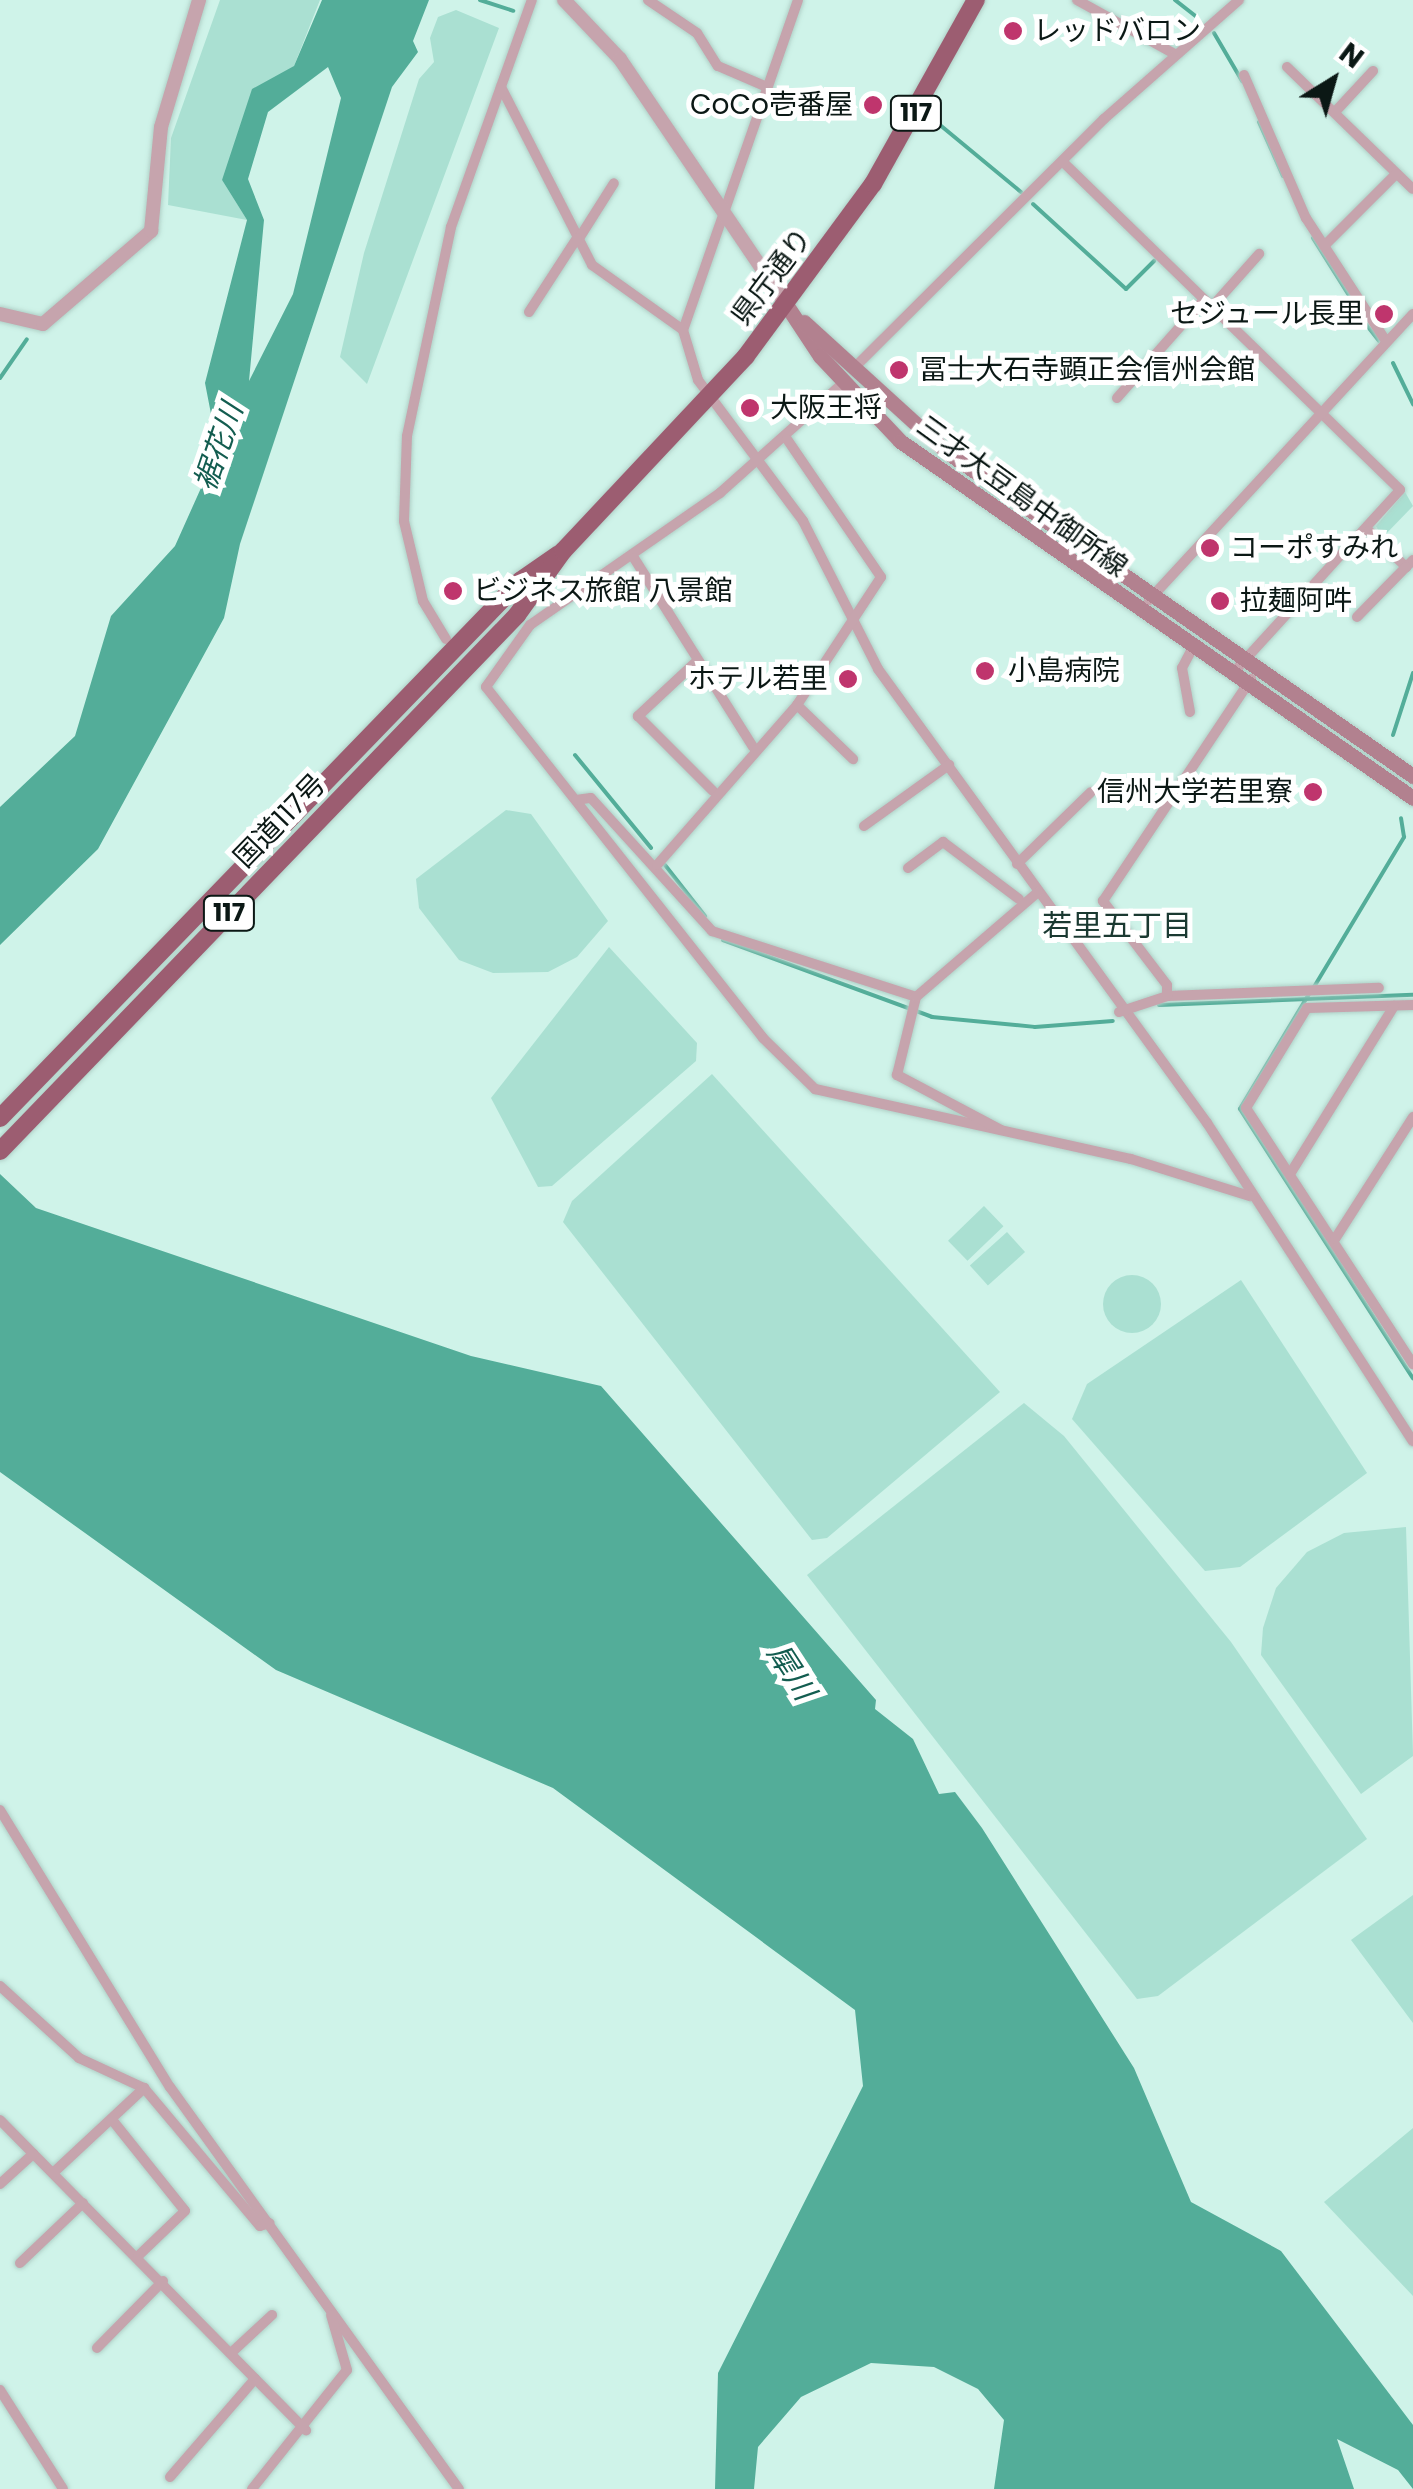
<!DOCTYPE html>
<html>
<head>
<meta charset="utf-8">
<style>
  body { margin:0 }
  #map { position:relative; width:1413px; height:2489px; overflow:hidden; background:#cff3e9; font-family:Poppins,"Noto Sans JP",sans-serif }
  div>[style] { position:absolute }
  .green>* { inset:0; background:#aae0d2; transform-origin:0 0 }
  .round { border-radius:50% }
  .water>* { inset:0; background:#53ad99 }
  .stream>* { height:4px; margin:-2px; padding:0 2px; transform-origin:2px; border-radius:2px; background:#53ad99 }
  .roads { filter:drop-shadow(0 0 2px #b0d0c7) drop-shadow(0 0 2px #b0d0c7) }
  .minor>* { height:10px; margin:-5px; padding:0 5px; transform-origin:5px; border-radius:5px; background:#c6a4ad }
  .tertiary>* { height:14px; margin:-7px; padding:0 7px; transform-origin:7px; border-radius:7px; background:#c6a4ad }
  .secondary>* { height:15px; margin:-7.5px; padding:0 7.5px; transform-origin:7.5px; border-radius:7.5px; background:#b2818f }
  .trunk>* { height:18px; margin:-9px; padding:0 9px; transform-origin:9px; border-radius:9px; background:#9c5d71 }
  .dots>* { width:28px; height:28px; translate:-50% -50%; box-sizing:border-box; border:5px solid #fff; border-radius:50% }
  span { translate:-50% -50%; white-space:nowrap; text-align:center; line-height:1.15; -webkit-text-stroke:10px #fff; paint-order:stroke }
  .shield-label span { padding:2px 8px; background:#fff; border:2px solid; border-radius:8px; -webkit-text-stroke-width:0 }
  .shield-label { font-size:25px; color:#0b1815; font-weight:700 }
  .poi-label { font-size:28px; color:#0b1815 }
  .left { translate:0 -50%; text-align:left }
  .right { translate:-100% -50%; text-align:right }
  .street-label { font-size:28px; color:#0b1815 }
  .water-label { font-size:30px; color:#135d50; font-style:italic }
  .neighbourhood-label { font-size:30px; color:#1a3931 }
  .north { position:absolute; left:1283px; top:30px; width:100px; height:100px; -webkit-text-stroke:8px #fff; paint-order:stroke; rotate:37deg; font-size:28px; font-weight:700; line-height:40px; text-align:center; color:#0b1815 }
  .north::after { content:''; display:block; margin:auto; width:35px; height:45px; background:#0b1815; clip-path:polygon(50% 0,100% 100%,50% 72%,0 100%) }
</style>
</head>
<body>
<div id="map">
  <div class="green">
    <div style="clip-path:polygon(220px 0,320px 0,294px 66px,222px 180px,247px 220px,168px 205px,171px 138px)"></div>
    <div style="clip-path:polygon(456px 10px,499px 28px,367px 384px,340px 357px,364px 253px,419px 79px,434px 62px,430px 38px,438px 17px)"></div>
    <div style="clip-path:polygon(1405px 492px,1413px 506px,1382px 538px,1376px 526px)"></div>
    <div style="clip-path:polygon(506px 810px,531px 814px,608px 921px,577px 957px,548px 972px,493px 973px,459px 960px,419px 908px,416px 879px)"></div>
    <div style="clip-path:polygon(609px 947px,697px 1043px,696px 1061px,552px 1186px,538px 1187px,491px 1098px)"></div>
    <div style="clip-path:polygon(712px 1074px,1000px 1392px,827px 1538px,812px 1540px,563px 1222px,572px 1201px)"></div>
    <div style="left:984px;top:1206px;width:28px;height:50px;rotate:46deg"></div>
    <div style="left:1007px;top:1232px;width:27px;height:50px;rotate:48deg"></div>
    <div class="round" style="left:1103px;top:1275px;width:58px;height:58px"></div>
    <div style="clip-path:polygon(1241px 1280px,1367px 1473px,1240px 1567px,1205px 1571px,1072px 1419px,1087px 1384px)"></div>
    <div style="clip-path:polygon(1024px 1403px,1064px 1436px,1231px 1642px,1367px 1839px,1158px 1996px,1137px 1999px,807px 1575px)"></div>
    <div style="clip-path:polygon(1406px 1527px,1413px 1756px,1361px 1794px,1261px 1655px,1263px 1628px,1276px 1588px,1307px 1552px,1344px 1533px)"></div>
    <div style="clip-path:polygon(1413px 1895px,1413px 2023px,1351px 1940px)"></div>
    <div style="clip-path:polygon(1413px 2128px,1413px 2296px,1324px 2202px)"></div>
  </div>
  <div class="water">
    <div style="clip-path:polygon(evenodd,322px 0,429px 0,413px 41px,418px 52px,392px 87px,240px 544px,224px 618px,98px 849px,0 945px,0 807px,75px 736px,111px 616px,175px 546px,218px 450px,205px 383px,247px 220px,222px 180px,252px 89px,294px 66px,322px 0,328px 67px,341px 98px,293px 294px,249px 381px,264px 220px,248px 179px,268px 112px,328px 67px)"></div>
    <div style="clip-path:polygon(0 1174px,36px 1208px,471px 1356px,601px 1386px,876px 1700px,875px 1709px,913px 1739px,939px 1794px,955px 1792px,982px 1828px,1134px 2068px,1191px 2202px,1281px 2251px,1413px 2425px,1413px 2489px,1398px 2470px,1337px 2439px,1354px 2489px,994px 2489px,1004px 2420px,978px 2389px,934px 2367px,871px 2363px,801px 2397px,758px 2447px,754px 2489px,715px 2489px,718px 2373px,863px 2086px,855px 2010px,553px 1788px,276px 1670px,0 1472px)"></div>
  </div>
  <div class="stream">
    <div style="left:480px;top:0;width:35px;rotate:18deg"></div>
    <div style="left:1175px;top:0;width:28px;rotate:38deg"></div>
    <div style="left:1214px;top:33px;width:56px;rotate:59.7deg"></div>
    <div style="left:1259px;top:122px;width:59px;rotate:66deg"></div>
    <div style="left:940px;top:125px;width:105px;rotate:39.6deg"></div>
    <div style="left:1033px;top:204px;width:126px;rotate:42.4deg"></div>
    <div style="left:1126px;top:289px;width:40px;rotate:-45deg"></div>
    <div style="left:1313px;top:238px;width:70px;rotate:57.9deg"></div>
    <div style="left:1358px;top:314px;width:34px;rotate:52deg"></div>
    <div style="left:1393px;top:363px;width:46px;rotate:64deg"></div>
    <div style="left:0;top:378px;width:47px;rotate:-55.3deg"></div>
    <div style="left:1393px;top:735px;width:65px;rotate:-72.1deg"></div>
    <div style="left:575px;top:755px;width:120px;rotate:50.7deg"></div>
    <div style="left:665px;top:865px;width:65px;rotate:51.9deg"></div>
    <div style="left:723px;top:940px;width:223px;rotate:20.2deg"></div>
    <div style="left:932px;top:1017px;width:103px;rotate:5.5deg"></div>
    <div style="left:1035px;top:1027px;width:78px;rotate:-4.4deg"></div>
    <div style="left:1314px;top:987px;width:175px;rotate:-59deg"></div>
    <div style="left:1404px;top:837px;width:19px;rotate:-99deg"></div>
    <div style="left:1309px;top:994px;width:134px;rotate:121deg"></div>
    <div style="left:1240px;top:1109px;width:320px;rotate:57.3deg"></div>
    <div style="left:1159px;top:1005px;width:254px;rotate:-2.3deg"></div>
  </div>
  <div class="roads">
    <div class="minor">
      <div style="left:648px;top:0;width:59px;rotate:34deg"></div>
      <div style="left:697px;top:33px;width:39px;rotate:58deg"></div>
      <div style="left:718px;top:66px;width:53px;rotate:23.2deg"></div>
      <div style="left:798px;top:0;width:349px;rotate:109.2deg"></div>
      <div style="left:683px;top:330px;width:52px;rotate:73.3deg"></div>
      <div style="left:698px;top:380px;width:176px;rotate:53.3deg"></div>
      <div style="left:803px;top:521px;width:166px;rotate:63.1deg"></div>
      <div style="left:878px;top:669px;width:561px;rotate:54.07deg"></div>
      <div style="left:1207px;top:1123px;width:379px;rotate:57.1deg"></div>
      <div style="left:1077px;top:0;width:112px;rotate:28.9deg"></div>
      <div style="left:1287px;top:67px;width:175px;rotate:44.1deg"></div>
      <div style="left:1244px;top:75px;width:156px;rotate:66.6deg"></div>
      <div style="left:1306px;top:218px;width:147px;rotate:57deg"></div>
      <div style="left:501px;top:87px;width:200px;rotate:62.9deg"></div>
      <div style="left:592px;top:265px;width:112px;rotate:35.5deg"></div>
      <div style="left:1335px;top:112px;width:56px;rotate:-47.2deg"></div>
      <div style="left:1063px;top:162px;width:470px;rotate:44.2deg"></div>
      <div style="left:1400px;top:490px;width:249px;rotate:132.4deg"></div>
      <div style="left:578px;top:240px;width:67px;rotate:-57.7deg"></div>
      <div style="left:1324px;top:246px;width:102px;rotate:-45deg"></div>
      <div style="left:1210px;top:309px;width:74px;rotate:-48.3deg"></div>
      <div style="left:529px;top:312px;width:88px;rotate:-57deg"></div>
      <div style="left:853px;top:369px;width:354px;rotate:-44.9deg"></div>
      <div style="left:1104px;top:119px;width:180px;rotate:-41.4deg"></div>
      <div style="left:843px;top:383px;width:165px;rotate:138.2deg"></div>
      <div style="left:720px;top:493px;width:231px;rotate:145.2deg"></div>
      <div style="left:530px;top:625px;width:76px;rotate:125.4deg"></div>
      <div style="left:486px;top:687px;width:447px;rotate:51.7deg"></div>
      <div style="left:763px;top:1038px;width:73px;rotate:44.4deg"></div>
      <div style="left:815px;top:1089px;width:324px;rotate:12.5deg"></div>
      <div style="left:1131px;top:1159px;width:125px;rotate:17.3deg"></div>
      <div style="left:1117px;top:398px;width:128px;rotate:-48.5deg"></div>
      <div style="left:1369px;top:531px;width:52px;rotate:44.2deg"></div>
      <div style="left:1406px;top:567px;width:10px;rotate:-45deg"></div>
      <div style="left:634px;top:558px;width:223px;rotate:57.8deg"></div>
      <div style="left:1149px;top:600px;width:389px;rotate:-47.3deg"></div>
      <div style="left:1357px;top:617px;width:70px;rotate:-45.6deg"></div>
      <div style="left:446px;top:639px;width:44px;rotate:-121.2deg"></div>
      <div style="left:423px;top:601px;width:82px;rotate:-103.4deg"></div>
      <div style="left:404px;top:521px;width:85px;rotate:-88deg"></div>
      <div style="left:407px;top:436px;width:214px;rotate:-78.1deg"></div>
      <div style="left:451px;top:227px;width:241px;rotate:-70.4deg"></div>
      <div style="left:697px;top:661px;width:81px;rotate:137deg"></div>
      <div style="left:638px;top:716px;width:106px;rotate:45deg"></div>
      <div style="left:797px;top:705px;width:78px;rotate:44deg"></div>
      <div style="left:1190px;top:712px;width:45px;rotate:-100.3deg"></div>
      <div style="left:1182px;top:668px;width:21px;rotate:-62deg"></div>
      <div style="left:576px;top:800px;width:15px;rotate:-8deg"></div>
      <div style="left:591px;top:798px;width:180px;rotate:47.7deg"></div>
      <div style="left:712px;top:931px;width:214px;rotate:17.9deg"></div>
      <div style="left:864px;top:826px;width:105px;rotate:-35.7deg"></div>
      <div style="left:1017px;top:864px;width:103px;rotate:-44.2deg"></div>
      <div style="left:657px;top:865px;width:213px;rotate:-48.8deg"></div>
      <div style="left:797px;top:705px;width:153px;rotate:-56.7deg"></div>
      <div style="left:881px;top:577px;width:167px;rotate:-124.3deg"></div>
      <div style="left:908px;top:868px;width:44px;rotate:-36.6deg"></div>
      <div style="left:943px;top:842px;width:95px;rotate:36.9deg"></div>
      <div style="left:1167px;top:996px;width:212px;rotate:-2.2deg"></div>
      <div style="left:1413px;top:1005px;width:106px;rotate:178.4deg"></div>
      <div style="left:1307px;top:1008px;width:117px;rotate:121.4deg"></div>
      <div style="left:1246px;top:1108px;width:306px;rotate:56.9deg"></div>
      <div style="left:1119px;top:1012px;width:51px;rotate:-18.4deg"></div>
      <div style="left:1167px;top:996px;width:11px;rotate:-90deg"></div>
      <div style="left:1167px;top:985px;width:106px;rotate:-127.3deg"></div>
      <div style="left:1103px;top:901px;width:267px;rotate:-56.3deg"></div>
      <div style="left:1001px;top:1130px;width:118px;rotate:-152.1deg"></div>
      <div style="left:897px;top:1075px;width:80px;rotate:-76.3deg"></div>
      <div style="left:916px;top:997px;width:161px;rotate:-40.7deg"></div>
      <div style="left:1290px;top:1174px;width:198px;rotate:-58.2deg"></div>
      <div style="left:1335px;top:1239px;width:145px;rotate:-57.4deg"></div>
      <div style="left:0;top:1810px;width:325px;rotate:58.5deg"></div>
      <div style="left:170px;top:2087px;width:495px;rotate:54.3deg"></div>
      <div style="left:0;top:1986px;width:107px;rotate:42.3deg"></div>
      <div style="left:79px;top:2058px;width:72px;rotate:24.8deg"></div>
      <div style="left:144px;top:2088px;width:180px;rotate:50deg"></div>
      <div style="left:260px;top:2226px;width:10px;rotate:-17deg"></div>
      <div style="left:0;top:2120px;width:436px;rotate:45.4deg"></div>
      <div style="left:113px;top:2121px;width:115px;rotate:51.3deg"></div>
      <div style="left:185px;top:2211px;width:65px;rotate:136.2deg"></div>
      <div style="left:53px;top:2173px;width:125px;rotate:-43deg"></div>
      <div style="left:0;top:2184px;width:45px;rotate:-42.3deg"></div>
      <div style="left:20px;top:2263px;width:87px;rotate:-43.6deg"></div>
      <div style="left:97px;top:2348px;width:94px;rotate:-45.4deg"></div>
      <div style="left:231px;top:2353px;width:56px;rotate:-42.8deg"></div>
      <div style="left:0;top:2390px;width:117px;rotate:57.5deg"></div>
      <div style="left:170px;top:2477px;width:130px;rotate:-49.1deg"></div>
      <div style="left:252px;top:2489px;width:152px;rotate:-51.4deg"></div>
      <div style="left:347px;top:2370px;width:57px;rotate:-106.2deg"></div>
    </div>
    <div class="tertiary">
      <div style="left:564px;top:0;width:81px;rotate:46.5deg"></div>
      <div style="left:620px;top:59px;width:298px;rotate:55.9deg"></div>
      <div style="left:0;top:314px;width:44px;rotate:13.1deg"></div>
      <div style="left:43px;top:324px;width:143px;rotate:-40.7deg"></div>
      <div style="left:151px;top:231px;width:104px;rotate:-84.5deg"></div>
      <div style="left:161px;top:127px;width:133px;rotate:-73.3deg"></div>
    </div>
    <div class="secondary">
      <div style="left:787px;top:306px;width:60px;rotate:56.6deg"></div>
      <div style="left:820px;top:356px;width:117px;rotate:46.7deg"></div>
      <div style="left:900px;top:441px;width:625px;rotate:34.83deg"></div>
      <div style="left:804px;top:322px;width:193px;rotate:42.3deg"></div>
      <div style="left:947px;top:452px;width:568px;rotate:34.81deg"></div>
    </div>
    <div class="trunk">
      <div style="left:0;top:1118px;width:748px;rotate:-45.92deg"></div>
      <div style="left:520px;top:581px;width:47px;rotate:-34.7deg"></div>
      <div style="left:0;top:1151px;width:745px;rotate:-46.03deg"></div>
      <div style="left:517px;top:615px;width:79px;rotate:-54.3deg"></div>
      <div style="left:563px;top:551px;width:267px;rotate:-46.8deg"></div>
      <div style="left:746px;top:356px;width:214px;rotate:-53.6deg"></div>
      <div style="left:873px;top:184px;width:211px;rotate:-60.8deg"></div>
    </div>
  </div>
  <div class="dots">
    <div style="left:1013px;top:31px;background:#bf356d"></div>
    <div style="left:873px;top:105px;background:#bf356d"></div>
    <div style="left:1384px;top:314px;background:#bf356d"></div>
    <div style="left:899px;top:370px;background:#bf356d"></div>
    <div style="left:750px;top:408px;background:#bf356d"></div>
    <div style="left:1210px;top:548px;background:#bf356d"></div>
    <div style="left:453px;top:591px;background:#bf356d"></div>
    <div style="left:1220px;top:601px;background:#bf356d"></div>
    <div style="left:985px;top:671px;background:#bf356d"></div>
    <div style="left:848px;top:679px;background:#bf356d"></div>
    <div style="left:1313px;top:792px;background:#bf356d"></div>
  </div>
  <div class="shield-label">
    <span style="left:916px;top:113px">117</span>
    <span style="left:229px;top:913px">117</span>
  </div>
  <div class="poi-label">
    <span class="left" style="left:1033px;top:31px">レッドバロン</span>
    <span class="right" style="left:853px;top:105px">CoCo壱番屋</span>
    <span class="right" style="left:1364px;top:314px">セジュール長里</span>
    <span class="left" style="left:919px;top:370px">冨士大石寺顕正会信州会館</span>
    <span class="left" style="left:770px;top:408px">大阪王将</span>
    <span class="left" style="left:1230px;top:548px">コーポすみれ</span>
    <span class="left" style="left:473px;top:591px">ビジネス旅館 八景館</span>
    <span class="left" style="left:1240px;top:601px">拉麺阿吽</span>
    <span class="left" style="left:1008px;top:671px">小島病院</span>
    <span class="right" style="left:828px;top:679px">ホテル若里</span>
    <span class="right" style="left:1293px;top:792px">信州大学若里寮</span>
  </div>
  <div class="street-label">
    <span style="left:772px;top:277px;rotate:-53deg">県庁通り</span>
    <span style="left:1022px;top:497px;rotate:36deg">三才大豆島中御所線</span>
    <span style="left:280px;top:821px;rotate:-46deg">国道117号</span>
  </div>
  <div class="water-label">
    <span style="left:219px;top:447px;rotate:-71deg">裾花川</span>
    <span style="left:791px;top:1672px;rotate:57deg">犀川</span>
  </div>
  <div class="neighbourhood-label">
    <span style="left:1117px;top:926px">若里五丁目</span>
  </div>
  <div class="north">N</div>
</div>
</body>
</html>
